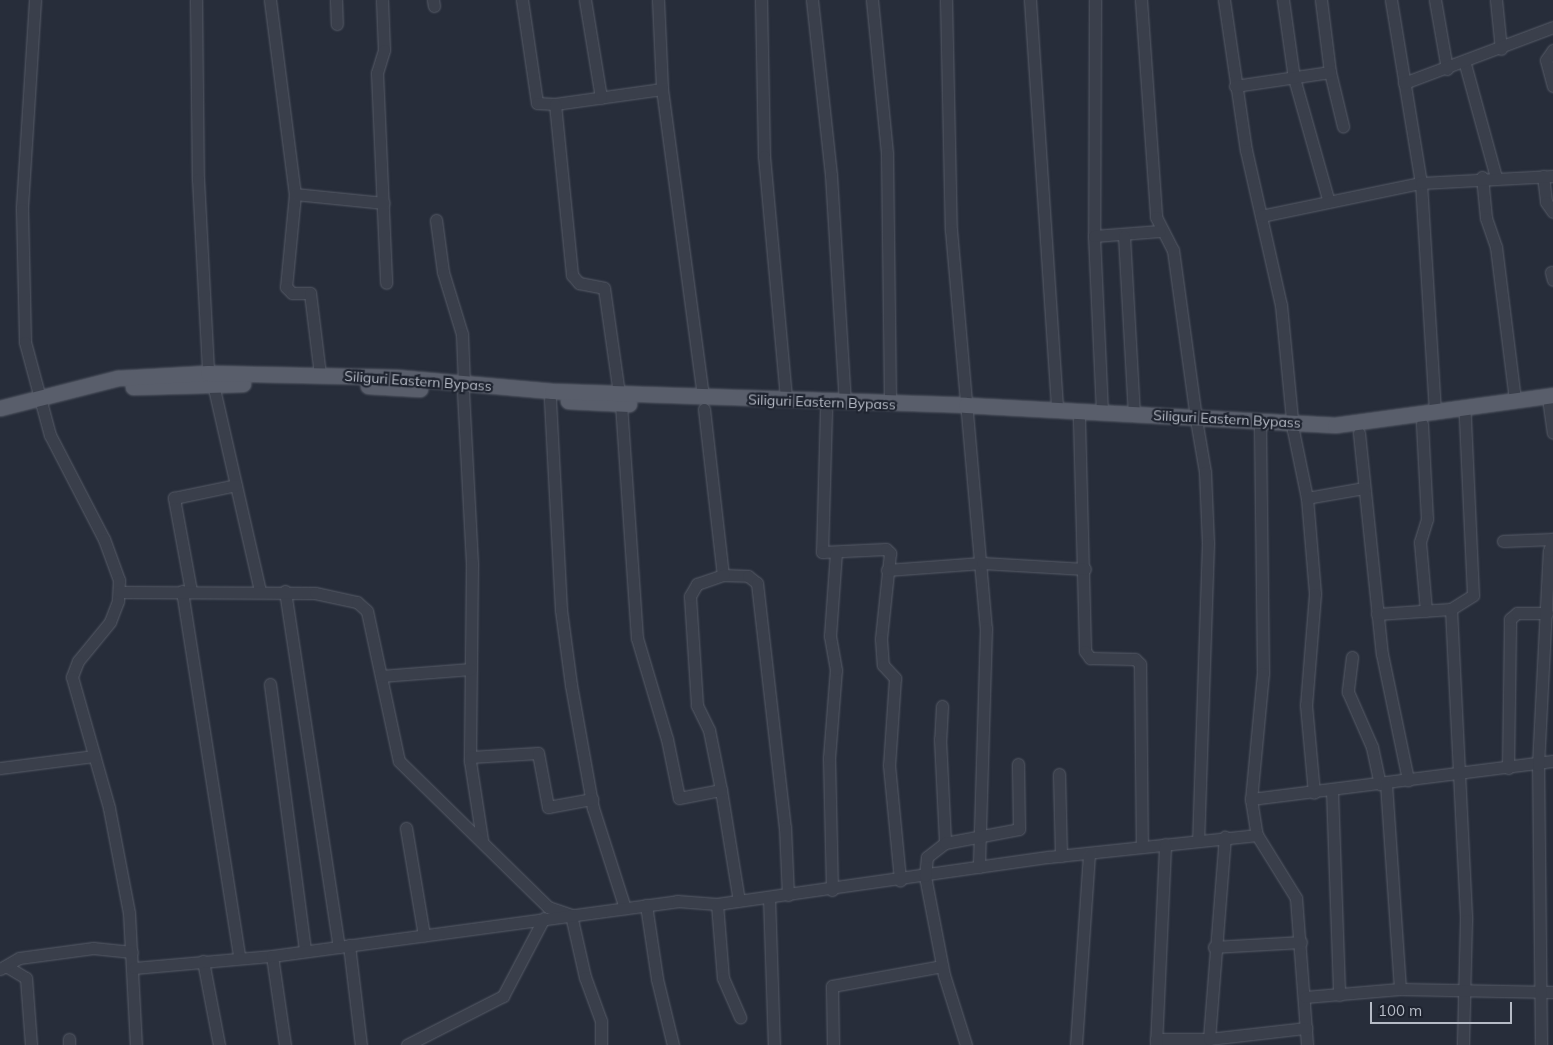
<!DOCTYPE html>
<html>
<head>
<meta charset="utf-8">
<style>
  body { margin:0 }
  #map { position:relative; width:1553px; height:1045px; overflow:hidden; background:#272d3a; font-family:Mulish,sans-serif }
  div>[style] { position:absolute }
  .roads { filter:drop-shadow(0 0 1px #585d69) drop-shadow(0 0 1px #585d69) }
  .minor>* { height:11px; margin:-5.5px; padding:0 5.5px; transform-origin:5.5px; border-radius:5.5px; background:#3a3f4b }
  .major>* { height:15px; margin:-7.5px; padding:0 7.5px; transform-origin:7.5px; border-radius:7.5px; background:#595e6b }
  span { translate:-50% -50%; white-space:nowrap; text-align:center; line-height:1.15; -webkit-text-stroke:4.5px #1f2430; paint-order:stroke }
  .street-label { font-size:14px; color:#b6bbc6 }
  .scale { position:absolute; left:1370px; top:1002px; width:142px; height:22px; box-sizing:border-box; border:2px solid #b6bbc6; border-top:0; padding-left:6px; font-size:15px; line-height:18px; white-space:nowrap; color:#b6bbc6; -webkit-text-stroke:4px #1f2430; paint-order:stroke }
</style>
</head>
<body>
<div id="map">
  <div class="roads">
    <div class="minor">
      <div style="left:35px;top:0;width:209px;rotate:93.6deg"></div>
      <div style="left:22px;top:209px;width:133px;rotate:88.7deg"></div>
      <div style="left:25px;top:342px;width:96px;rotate:75deg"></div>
      <div style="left:50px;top:435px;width:117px;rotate:62.6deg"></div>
      <div style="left:104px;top:539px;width:44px;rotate:69.9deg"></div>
      <div style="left:119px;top:580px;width:21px;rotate:93deg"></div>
      <div style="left:118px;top:601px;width:22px;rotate:111deg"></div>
      <div style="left:110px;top:622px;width:50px;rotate:129.4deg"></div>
      <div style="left:78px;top:661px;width:17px;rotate:111deg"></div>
      <div style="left:72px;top:677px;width:136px;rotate:74.2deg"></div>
      <div style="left:109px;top:808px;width:107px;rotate:79.2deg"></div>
      <div style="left:129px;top:913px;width:132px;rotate:87deg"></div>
      <div style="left:196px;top:0;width:179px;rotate:89.4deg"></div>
      <div style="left:198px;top:179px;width:194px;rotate:87deg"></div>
      <div style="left:270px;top:0;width:196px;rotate:82.7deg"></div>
      <div style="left:295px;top:194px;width:93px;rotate:95.5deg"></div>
      <div style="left:286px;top:287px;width:8px;rotate:45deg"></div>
      <div style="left:292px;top:293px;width:18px"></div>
      <div style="left:310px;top:293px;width:83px;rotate:83deg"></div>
      <div style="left:336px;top:0;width:24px;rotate:88deg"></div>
      <div style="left:382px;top:0;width:50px;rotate:87.7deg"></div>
      <div style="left:384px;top:50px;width:24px;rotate:107deg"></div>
      <div style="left:377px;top:73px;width:210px;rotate:87.5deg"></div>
      <div style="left:433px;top:0;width:6px;rotate:81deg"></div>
      <div style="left:522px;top:0;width:104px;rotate:81.7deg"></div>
      <div style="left:537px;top:103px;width:18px;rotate:3deg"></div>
      <div style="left:555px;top:104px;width:108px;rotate:-8deg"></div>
      <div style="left:585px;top:0;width:99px;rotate:80.7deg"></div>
      <div style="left:658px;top:0;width:89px;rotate:87.4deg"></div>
      <div style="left:662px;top:89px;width:312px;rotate:82.4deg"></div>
      <div style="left:761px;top:0;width:156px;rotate:88.9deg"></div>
      <div style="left:764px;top:156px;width:245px;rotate:84.8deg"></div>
      <div style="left:812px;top:0;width:176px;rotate:83.8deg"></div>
      <div style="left:831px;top:175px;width:226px;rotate:86.5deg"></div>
      <div style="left:872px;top:0;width:155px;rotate:84.4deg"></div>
      <div style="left:887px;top:154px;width:249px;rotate:89.3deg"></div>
      <div style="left:946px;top:0;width:230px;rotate:88.8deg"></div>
      <div style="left:951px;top:230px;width:400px;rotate:85deg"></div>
      <div style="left:986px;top:628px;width:239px;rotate:91.7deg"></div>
      <div style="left:1030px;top:0;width:411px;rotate:86.2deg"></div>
      <div style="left:1095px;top:0;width:236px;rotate:90.2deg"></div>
      <div style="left:1094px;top:236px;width:177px;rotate:87.4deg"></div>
      <div style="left:1141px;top:0;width:218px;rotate:86deg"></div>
      <div style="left:1156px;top:217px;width:37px;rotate:63deg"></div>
      <div style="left:1173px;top:250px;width:169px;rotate:82.2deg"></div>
      <div style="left:1224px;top:0;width:152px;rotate:81.7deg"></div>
      <div style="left:1246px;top:150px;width:159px;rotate:77.3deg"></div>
      <div style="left:1281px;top:305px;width:126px;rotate:84.5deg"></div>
      <div style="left:1293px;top:430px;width:69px;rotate:78.4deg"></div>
      <div style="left:1307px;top:498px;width:96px;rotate:85.2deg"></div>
      <div style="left:1315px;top:594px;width:111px;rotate:94.6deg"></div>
      <div style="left:1306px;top:705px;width:88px;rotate:84.8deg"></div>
      <div style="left:1283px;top:0;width:79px;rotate:82deg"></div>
      <div style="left:1294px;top:78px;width:126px;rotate:74.3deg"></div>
      <div style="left:1321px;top:0;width:73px;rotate:82.9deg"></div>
      <div style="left:1330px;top:72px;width:56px;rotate:76.5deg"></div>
      <div style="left:1391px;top:0;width:185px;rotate:80.7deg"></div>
      <div style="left:1421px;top:183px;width:229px;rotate:86.5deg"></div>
      <div style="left:1435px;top:0;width:70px;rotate:80.1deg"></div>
      <div style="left:1496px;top:0;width:49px;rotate:84.2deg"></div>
      <div style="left:1553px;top:50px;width:12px;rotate:125deg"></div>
      <div style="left:1546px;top:60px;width:27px;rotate:75deg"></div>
      <div style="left:1465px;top:64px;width:117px;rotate:74.7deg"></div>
      <div style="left:1404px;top:83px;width:159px;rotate:-20.6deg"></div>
      <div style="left:1235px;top:86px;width:96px;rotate:-8.4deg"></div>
      <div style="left:555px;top:104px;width:172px;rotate:84.3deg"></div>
      <div style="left:572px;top:275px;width:11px;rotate:49deg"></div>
      <div style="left:579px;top:283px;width:25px;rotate:11deg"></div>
      <div style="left:604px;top:288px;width:106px;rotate:81.9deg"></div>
      <div style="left:1543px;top:176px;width:26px;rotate:83deg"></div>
      <div style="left:1546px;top:202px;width:12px;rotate:55deg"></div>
      <div style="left:1482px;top:177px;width:41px;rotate:84.4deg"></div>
      <div style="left:1486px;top:218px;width:31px;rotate:71deg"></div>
      <div style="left:1496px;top:247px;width:154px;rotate:82.9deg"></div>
      <div style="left:295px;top:194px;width:89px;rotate:5.8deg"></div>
      <div style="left:1261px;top:216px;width:163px;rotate:-11.7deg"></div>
      <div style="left:1421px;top:183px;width:132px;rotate:-3deg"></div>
      <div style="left:436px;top:220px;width:52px;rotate:82.3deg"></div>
      <div style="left:443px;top:272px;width:65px;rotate:73deg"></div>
      <div style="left:462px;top:334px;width:50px;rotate:87.7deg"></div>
      <div style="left:1094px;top:236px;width:66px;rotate:-4.3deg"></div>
      <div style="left:1124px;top:236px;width:178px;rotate:86.8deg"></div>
      <div style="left:1551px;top:272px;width:8px;rotate:76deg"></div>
      <div style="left:213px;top:384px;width:212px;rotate:77.2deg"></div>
      <div style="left:463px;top:392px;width:172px;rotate:87deg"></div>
      <div style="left:472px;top:564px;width:197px;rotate:90.6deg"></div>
      <div style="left:470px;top:761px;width:79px;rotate:81.3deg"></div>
      <div style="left:550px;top:400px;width:210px;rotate:87deg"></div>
      <div style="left:561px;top:610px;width:76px;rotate:82.4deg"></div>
      <div style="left:571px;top:685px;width:125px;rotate:79.9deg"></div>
      <div style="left:593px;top:808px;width:105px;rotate:72.3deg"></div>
      <div style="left:621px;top:404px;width:235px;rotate:86.1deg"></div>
      <div style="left:637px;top:638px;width:105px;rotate:73.5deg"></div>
      <div style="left:667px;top:739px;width:60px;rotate:78.5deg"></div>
      <div style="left:679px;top:798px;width:43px;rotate:-10.8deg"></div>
      <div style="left:721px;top:790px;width:112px;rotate:80.8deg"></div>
      <div style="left:1549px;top:405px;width:28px;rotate:82deg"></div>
      <div style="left:704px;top:409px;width:167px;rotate:83.5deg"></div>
      <div style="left:723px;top:575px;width:25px;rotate:2deg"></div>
      <div style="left:748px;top:576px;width:11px;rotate:38deg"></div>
      <div style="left:757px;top:583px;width:246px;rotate:83.5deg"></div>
      <div style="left:785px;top:827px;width:68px;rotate:87.5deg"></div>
      <div style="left:826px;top:411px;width:141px;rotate:91.6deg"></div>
      <div style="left:822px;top:552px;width:64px;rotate:-2.7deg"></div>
      <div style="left:886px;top:549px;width:6px;rotate:45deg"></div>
      <div style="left:890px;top:553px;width:86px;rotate:96deg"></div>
      <div style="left:881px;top:639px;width:26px;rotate:86deg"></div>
      <div style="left:883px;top:665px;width:18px;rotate:47deg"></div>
      <div style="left:895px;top:678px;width:87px;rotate:93.9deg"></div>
      <div style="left:889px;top:765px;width:116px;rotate:84.5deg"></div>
      <div style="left:1079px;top:420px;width:231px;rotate:88.5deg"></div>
      <div style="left:1085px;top:651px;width:9px;rotate:54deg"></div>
      <div style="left:1090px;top:658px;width:45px;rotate:1.3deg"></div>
      <div style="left:1135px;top:659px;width:7px;rotate:45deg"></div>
      <div style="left:1140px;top:664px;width:182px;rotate:89.4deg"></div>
      <div style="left:1422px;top:424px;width:95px;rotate:87deg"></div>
      <div style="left:1427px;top:519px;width:24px;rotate:107deg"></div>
      <div style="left:1420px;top:542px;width:69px;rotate:85deg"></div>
      <div style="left:1197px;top:425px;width:48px;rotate:80.3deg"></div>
      <div style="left:1205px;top:472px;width:71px;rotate:87.6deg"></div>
      <div style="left:1208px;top:543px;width:297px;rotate:91.9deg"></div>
      <div style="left:1260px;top:428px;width:245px;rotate:89.3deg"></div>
      <div style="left:1263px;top:673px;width:127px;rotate:95.4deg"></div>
      <div style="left:1251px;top:799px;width:36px;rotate:81deg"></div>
      <div style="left:1257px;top:835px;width:74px;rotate:58.2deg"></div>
      <div style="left:1296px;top:898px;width:147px;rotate:85.7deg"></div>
      <div style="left:1359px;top:433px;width:222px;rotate:84.1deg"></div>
      <div style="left:1382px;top:654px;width:129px;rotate:78.3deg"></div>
      <div style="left:1307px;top:498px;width:58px;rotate:-10deg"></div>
      <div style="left:1503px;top:541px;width:50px;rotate:-2.3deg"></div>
      <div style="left:887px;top:570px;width:95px;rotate:-4.2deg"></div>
      <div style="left:982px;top:563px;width:103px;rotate:3.3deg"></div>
      <div style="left:182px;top:591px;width:370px;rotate:81.1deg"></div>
      <div style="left:191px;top:591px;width:95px;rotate:-100.4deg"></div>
      <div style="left:174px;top:498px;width:63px;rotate:-11.8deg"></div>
      <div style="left:285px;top:591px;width:360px;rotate:81.4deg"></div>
      <div style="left:119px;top:592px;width:196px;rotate:0.3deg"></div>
      <div style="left:315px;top:593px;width:43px;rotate:12.1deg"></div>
      <div style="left:357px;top:602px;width:13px;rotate:42deg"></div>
      <div style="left:367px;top:611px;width:153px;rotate:78deg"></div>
      <div style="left:399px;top:761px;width:209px;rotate:44.4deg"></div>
      <div style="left:548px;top:907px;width:24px;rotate:19deg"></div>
      <div style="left:571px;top:915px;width:64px;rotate:77.3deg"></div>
      <div style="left:585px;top:977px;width:47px;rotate:70deg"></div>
      <div style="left:601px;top:1021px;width:24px;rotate:90deg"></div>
      <div style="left:1451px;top:609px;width:311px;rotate:87.2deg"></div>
      <div style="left:1466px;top:920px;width:125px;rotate:91.4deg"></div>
      <div style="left:1377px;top:614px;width:74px;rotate:-3.9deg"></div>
      <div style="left:1451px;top:609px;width:26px;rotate:-32deg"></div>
      <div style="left:1473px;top:595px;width:179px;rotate:-92.6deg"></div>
      <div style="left:1352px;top:657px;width:35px;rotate:97deg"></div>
      <div style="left:1348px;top:692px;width:60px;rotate:66.4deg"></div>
      <div style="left:1372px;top:747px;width:38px;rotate:78deg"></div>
      <div style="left:381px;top:676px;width:90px;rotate:-4.4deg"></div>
      <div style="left:270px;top:684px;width:269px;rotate:82.5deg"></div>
      <div style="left:942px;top:706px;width:33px;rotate:93deg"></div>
      <div style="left:940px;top:739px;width:104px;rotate:87.2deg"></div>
      <div style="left:470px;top:757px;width:68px;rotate:-3.4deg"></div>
      <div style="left:538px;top:753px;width:55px;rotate:79.5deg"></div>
      <div style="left:548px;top:807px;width:45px;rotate:-10.3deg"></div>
      <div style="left:0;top:768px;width:95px;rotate:-7.3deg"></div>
      <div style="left:1508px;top:768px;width:149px;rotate:-89.2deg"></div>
      <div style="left:1510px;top:619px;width:9px;rotate:-41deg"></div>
      <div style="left:1517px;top:613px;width:30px"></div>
      <div style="left:1059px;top:774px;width:82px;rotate:88.6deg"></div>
      <div style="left:721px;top:790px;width:61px;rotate:-101.3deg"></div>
      <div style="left:709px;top:730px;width:28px;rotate:-116deg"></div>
      <div style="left:697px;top:705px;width:109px;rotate:-93.7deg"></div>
      <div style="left:690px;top:596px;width:14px;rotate:-60deg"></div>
      <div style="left:697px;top:584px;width:28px;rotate:-19deg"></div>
      <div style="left:1332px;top:790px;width:205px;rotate:88deg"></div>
      <div style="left:1251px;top:799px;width:304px;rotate:-7.2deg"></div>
      <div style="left:406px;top:828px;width:109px;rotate:80.5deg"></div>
      <div style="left:832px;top:890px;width:132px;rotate:-91.3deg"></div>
      <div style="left:829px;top:758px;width:88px;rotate:-85.5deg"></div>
      <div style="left:836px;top:670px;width:35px;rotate:-100deg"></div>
      <div style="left:830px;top:636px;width:83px;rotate:-85.9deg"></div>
      <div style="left:769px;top:897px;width:148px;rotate:88.1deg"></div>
      <div style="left:717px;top:904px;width:74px;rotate:85.4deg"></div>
      <div style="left:723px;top:978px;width:43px;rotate:66.4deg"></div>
      <div style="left:646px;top:905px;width:75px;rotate:81.5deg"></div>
      <div style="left:657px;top:979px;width:68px;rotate:76.4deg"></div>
      <div style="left:349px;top:945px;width:101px;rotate:83.2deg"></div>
      <div style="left:1214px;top:947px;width:87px;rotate:-3.3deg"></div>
      <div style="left:272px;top:956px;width:90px;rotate:81.7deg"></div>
      <div style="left:203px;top:961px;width:86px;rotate:79.2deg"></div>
      <div style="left:6px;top:966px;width:23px;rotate:31deg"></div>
      <div style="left:26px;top:978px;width:67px;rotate:85.7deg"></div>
      <div style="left:134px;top:968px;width:139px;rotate:-5deg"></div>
      <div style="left:272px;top:956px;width:409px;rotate:-7.7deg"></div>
      <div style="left:677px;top:901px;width:40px;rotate:4.3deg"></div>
      <div style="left:717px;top:904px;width:335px;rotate:-8.1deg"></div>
      <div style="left:1049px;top:857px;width:209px;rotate:-6deg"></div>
      <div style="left:0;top:969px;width:22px;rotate:-30deg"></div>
      <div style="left:19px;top:958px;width:75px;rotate:-7.7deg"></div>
      <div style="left:93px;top:948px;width:39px;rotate:6deg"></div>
      <div style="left:1400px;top:989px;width:153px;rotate:1.1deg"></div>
      <div style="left:1305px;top:997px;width:95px;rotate:-4.8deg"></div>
      <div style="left:1400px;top:989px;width:206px;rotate:-93.9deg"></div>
      <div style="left:69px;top:1039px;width:6px;rotate:90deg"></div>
      <div style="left:1156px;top:1039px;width:53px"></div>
      <div style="left:1209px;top:1039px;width:98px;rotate:-6.5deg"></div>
      <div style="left:1209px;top:1039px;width:203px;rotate:-85.5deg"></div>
      <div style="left:407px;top:1045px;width:108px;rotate:-27deg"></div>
      <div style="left:503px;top:996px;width:88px;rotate:-62.3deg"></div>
      <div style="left:833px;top:1045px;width:59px;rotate:-91deg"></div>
      <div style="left:832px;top:986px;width:112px;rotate:-10.3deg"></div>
      <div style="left:966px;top:1045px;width:73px;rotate:-107.4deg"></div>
      <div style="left:944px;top:975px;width:101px;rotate:-100.9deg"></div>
      <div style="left:925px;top:876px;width:19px;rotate:-84deg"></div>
      <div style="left:927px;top:857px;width:23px;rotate:-38deg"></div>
      <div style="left:945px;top:843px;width:75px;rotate:-10.7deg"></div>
      <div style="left:1019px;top:829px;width:65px;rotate:-90.9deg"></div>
      <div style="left:1076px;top:1045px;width:192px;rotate:-86.1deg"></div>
      <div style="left:1156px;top:1045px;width:201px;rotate:-87.4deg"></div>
      <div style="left:1541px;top:1045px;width:280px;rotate:-90.6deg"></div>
      <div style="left:1538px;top:765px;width:214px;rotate:-87.1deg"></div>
      <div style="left:1549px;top:551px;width:13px;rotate:-72deg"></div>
    </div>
    <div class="major">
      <div style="left:368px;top:386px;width:52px;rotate:3.3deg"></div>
      <div style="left:133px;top:387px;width:110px;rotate:-1.6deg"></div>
      <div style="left:568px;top:401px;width:61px;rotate:2.8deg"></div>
      <div style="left:0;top:408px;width:122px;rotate:-14.3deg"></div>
      <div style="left:118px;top:378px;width:90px;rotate:-3.2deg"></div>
      <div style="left:208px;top:373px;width:187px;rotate:1.2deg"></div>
      <div style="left:395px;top:377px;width:158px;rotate:5.1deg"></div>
      <div style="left:552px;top:391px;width:414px;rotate:1.9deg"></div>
      <div style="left:966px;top:405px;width:370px;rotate:3.1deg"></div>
      <div style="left:1335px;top:425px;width:220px;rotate:-7.8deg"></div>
    </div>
  </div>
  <div class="street-label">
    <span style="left:418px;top:381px;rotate:4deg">Siliguri Eastern Bypass</span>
    <span style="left:822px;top:402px;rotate:2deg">Siliguri Eastern Bypass</span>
    <span style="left:1227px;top:419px;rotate:3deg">Siliguri Eastern Bypass</span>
  </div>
  <div class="scale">100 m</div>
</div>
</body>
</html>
